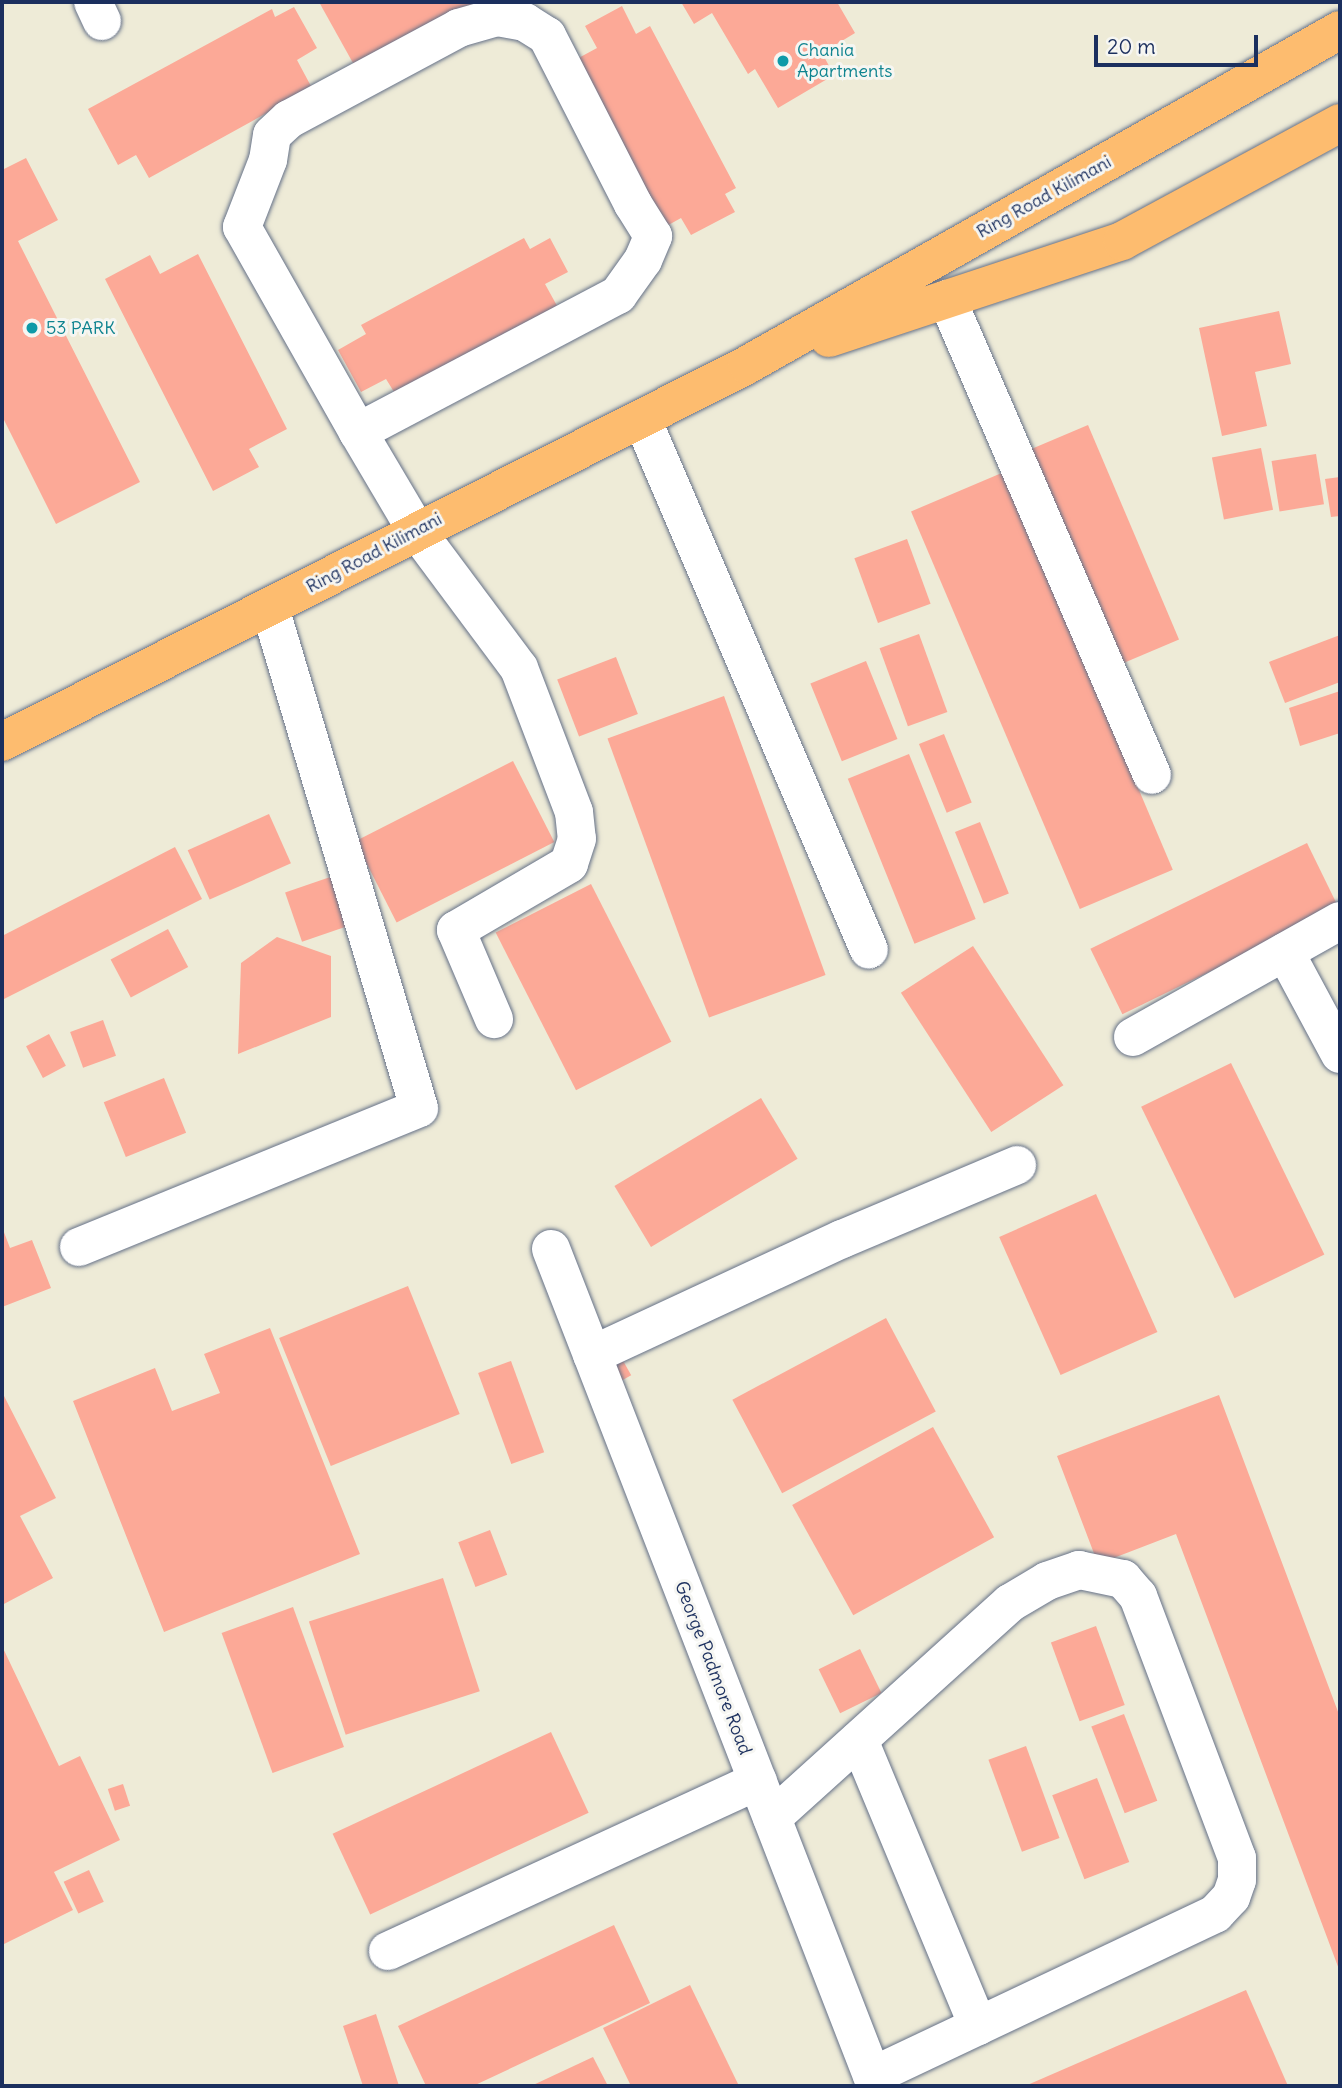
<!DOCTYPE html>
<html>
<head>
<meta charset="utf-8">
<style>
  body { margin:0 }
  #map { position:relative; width:1342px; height:2088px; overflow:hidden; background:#eeebd7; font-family:Delius,sans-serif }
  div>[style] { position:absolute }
  .building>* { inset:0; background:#fca997; transform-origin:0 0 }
  .roads { filter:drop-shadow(0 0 2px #657188) drop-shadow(0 0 2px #657188) }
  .minor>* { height:38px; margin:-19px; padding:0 19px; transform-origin:19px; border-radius:19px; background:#fff }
  .major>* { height:38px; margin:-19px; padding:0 19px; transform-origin:19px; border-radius:19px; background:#fdbc6f }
  .dots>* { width:19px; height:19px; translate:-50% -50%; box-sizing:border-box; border:4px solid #f6f6f2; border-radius:50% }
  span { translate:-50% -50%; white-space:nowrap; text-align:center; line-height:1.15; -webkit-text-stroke:6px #f6f6f2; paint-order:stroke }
  .culture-label { font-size:18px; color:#0d838f }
  .left { translate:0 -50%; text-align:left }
  .street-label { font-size:18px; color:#1b2f5e }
  .frame { position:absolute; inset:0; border:4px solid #1b2f5e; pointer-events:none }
  .scale { position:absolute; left:1094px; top:35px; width:164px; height:32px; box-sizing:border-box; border:4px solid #1b2f5e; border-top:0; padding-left:9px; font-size:21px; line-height:24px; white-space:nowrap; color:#1b2f5e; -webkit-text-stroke:5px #f6f6f2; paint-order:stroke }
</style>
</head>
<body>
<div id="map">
  <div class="building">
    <div style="clip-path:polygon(319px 2px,482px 2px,358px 72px)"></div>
    <div style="clip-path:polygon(681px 2px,837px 2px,855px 33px,822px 53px,834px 75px,778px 108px,755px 69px,748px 74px,712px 13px,694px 24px)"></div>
    <div style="clip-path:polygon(622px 6px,636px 34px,650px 26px,736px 188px,725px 194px,735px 212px,691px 235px,681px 218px,663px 228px,573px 61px,597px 48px,585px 26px)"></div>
    <div style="clip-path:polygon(294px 7px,317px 48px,297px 60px,312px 88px,149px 178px,136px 155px,118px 165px,88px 109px,272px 9px,275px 17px)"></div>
    <div style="clip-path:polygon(26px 158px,58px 220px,18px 241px,140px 482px,56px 524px,2px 416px,2px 170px)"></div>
    <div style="clip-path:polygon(524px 238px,530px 249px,550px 238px,568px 272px,545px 284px,561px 313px,399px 400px,386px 379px,361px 392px,338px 350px,366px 334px,361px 325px)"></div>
    <div style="clip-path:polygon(198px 254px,287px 429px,249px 449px,259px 467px,213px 491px,105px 279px,150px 255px,160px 274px)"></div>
    <div style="clip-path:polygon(1279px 311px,1291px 364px,1255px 372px,1267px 426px,1222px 436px,1199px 328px)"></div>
    <div style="left:1088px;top:425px;width:233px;height:66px;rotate:67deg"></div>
    <div style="left:1261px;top:448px;width:63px;height:50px;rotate:79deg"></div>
    <div style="left:1316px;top:454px;width:51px;height:45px;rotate:81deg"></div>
    <div style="left:1004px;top:472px;width:432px;height:101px;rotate:67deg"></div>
    <div style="clip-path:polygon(1340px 477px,1340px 516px,1331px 517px,1325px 479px)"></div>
    <div style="left:907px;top:539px;width:69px;height:56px;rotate:70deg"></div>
    <div style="left:919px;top:634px;width:83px;height:42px;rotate:70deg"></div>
    <div style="clip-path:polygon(1340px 635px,1340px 682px,1285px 703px,1269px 662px)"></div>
    <div style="left:616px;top:657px;width:61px;height:63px;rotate:69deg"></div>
    <div style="left:866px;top:661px;width:84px;height:60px;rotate:68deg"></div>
    <div style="clip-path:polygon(1340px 691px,1340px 733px,1300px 746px,1289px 708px)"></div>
    <div style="left:724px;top:696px;width:297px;height:124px;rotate:70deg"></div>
    <div style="left:944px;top:734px;width:74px;height:27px;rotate:68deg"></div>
    <div style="left:909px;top:754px;width:178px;height:66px;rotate:68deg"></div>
    <div style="left:513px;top:761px;width:91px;height:177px;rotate:63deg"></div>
    <div style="left:269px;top:814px;width:54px;height:89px;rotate:66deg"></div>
    <div style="left:980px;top:822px;width:77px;height:27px;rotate:68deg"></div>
    <div style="left:1307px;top:843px;width:73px;height:241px;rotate:64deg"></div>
    <div style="clip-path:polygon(175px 847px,202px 899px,2px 1000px,2px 936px)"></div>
    <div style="left:339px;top:874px;width:52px;height:57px;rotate:71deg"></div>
    <div style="left:591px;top:884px;width:177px;height:107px;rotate:63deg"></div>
    <div style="left:168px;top:929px;width:43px;height:65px;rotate:62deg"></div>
    <div style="clip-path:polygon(277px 937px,331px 956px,331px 1017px,238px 1054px,241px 963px)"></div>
    <div style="left:973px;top:946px;width:166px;height:86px;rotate:57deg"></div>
    <div style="left:103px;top:1020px;width:38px;height:35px;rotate:70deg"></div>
    <div style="left:49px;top:1034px;width:36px;height:26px;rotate:62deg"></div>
    <div style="left:1231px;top:1063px;width:213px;height:100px;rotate:64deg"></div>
    <div style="left:164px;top:1078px;width:59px;height:65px;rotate:68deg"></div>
    <div style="left:761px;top:1098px;width:71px;height:171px;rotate:59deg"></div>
    <div style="left:1096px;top:1194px;width:151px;height:106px;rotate:66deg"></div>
    <div style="clip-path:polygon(2px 1227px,10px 1248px,32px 1240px,51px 1288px,2px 1307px)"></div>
    <div style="left:408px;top:1286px;width:138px;height:139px;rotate:68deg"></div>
    <div style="left:886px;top:1318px;width:106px;height:174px;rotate:62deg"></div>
    <div style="clip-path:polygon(270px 1328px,360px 1554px,164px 1632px,73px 1401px,155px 1368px,172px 1411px,220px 1393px,204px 1354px)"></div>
    <div style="left:621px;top:1357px;width:21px;height:23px;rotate:61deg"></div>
    <div style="left:511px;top:1361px;width:97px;height:35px;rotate:70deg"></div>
    <div style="clip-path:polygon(2px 1392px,56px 1498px,20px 1516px,53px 1578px,2px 1605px)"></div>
    <div style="clip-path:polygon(1219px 1395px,1340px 1717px,1340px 1972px,1176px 1534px,1098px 1564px,1057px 1456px)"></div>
    <div style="left:933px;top:1427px;width:126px;height:161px;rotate:61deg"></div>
    <div style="left:490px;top:1530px;width:48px;height:34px;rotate:69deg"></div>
    <div style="left:443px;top:1578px;width:119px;height:141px;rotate:72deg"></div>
    <div style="left:293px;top:1607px;width:149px;height:76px;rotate:70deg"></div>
    <div style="left:1096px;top:1626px;width:84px;height:48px;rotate:70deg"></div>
    <div style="clip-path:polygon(2px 1646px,59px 1766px,80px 1756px,120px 1840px,54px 1872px,73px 1910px,2px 1945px)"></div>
    <div style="left:860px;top:1649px;width:49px;height:46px;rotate:64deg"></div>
    <div style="left:1124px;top:1714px;width:93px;height:35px;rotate:69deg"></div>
    <div style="left:551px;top:1732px;width:89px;height:241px;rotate:65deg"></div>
    <div style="left:1026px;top:1746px;width:98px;height:40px;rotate:70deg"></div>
    <div style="left:1097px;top:1778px;width:90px;height:48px;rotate:69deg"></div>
    <div style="left:123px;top:1784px;width:23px;height:16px;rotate:72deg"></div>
    <div style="left:89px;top:1870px;width:35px;height:28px;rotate:65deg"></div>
    <div style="clip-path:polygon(614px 1925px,650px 2003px,473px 2086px,426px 2086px,398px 2026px)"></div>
    <div style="clip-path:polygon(690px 1985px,739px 2086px,631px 2086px,603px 2028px)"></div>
    <div style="clip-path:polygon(1246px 1990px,1288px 2086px,1025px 2086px)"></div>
    <div style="clip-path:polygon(376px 2014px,399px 2086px,363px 2086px,343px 2026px)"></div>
    <div style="clip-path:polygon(593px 2057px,608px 2086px,531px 2086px)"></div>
  </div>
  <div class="roads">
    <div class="minor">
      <div style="left:93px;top:2px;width:21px;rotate:65deg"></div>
      <div style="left:947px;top:299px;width:518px;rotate:66.7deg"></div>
      <div style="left:642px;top:419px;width:577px;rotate:66.85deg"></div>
      <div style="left:358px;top:432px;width:294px;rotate:-27.8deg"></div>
      <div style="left:618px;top:295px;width:43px;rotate:-54.5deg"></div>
      <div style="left:643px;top:260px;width:26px;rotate:-67deg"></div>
      <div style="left:653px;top:236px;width:38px;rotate:-122deg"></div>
      <div style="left:633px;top:204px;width:189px;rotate:-117.1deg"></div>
      <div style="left:547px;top:36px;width:26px;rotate:-148deg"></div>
      <div style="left:525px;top:22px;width:28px;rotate:-170deg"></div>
      <div style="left:497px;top:17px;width:40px;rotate:164deg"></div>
      <div style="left:459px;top:28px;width:193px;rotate:151.8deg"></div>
      <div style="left:289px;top:119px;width:23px;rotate:137deg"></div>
      <div style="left:272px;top:135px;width:25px;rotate:99deg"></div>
      <div style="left:268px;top:160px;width:72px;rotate:111.2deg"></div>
      <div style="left:242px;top:227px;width:236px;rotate:60.5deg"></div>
      <div style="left:358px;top:432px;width:114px;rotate:59.4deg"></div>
      <div style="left:416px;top:530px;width:172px;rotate:53.3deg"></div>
      <div style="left:519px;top:668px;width:154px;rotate:69.1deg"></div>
      <div style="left:574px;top:812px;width:27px;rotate:84deg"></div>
      <div style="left:577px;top:839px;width:26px;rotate:108deg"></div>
      <div style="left:569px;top:864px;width:131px;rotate:149.7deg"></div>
      <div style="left:456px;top:930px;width:97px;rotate:66.9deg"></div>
      <div style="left:1285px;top:952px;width:116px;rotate:61.7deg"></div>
      <div style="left:1133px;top:1037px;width:237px;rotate:-29.3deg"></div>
      <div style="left:79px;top:1247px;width:367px;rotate:-22.2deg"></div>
      <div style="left:419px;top:1108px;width:522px;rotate:-106.59deg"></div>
      <div style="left:551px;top:1249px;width:898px;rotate:68.78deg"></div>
      <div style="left:592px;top:1355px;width:276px;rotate:-24.9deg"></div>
      <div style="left:842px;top:1239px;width:190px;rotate:-22.9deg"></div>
      <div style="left:859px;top:1740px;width:310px;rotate:67.4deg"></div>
      <div style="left:772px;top:1818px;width:321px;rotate:-42.1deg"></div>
      <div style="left:1010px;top:1603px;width:43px;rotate:-30.7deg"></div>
      <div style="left:1047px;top:1581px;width:34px;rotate:-19deg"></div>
      <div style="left:1079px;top:1570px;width:45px;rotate:11.6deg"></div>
      <div style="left:1123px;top:1579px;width:23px;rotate:49deg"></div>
      <div style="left:1138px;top:1596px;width:280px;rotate:69.3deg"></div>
      <div style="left:1237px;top:1858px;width:22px;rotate:90deg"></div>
      <div style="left:1237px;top:1880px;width:18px;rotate:109deg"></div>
      <div style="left:1231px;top:1897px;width:23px;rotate:133deg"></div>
      <div style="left:1215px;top:1914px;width:379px;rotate:154.7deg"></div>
      <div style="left:388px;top:1951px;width:407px;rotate:-24.7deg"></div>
    </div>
    <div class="major">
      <div style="left:829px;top:338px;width:309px;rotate:-18.3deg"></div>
      <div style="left:1122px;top:241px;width:248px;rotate:-28.4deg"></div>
      <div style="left:2px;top:742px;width:835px;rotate:-26.84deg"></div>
      <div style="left:747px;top:365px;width:681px;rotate:-29.46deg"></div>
    </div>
  </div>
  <div class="dots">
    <div style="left:783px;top:61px;background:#0f9aa8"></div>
    <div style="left:32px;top:328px;background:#0f9aa8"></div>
  </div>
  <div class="culture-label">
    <span class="left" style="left:797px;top:61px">Chania<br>Apartments</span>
    <span class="left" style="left:46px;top:328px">53 PARK</span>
  </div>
  <div class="street-label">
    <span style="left:1044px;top:197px;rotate:-29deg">Ring Road Kilimani</span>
    <span style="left:374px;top:553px;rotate:-28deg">Ring Road Kilimani</span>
    <span style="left:713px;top:1668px;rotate:69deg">George Padmore Road</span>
  </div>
  <div class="frame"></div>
  <div class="scale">20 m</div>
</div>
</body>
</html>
